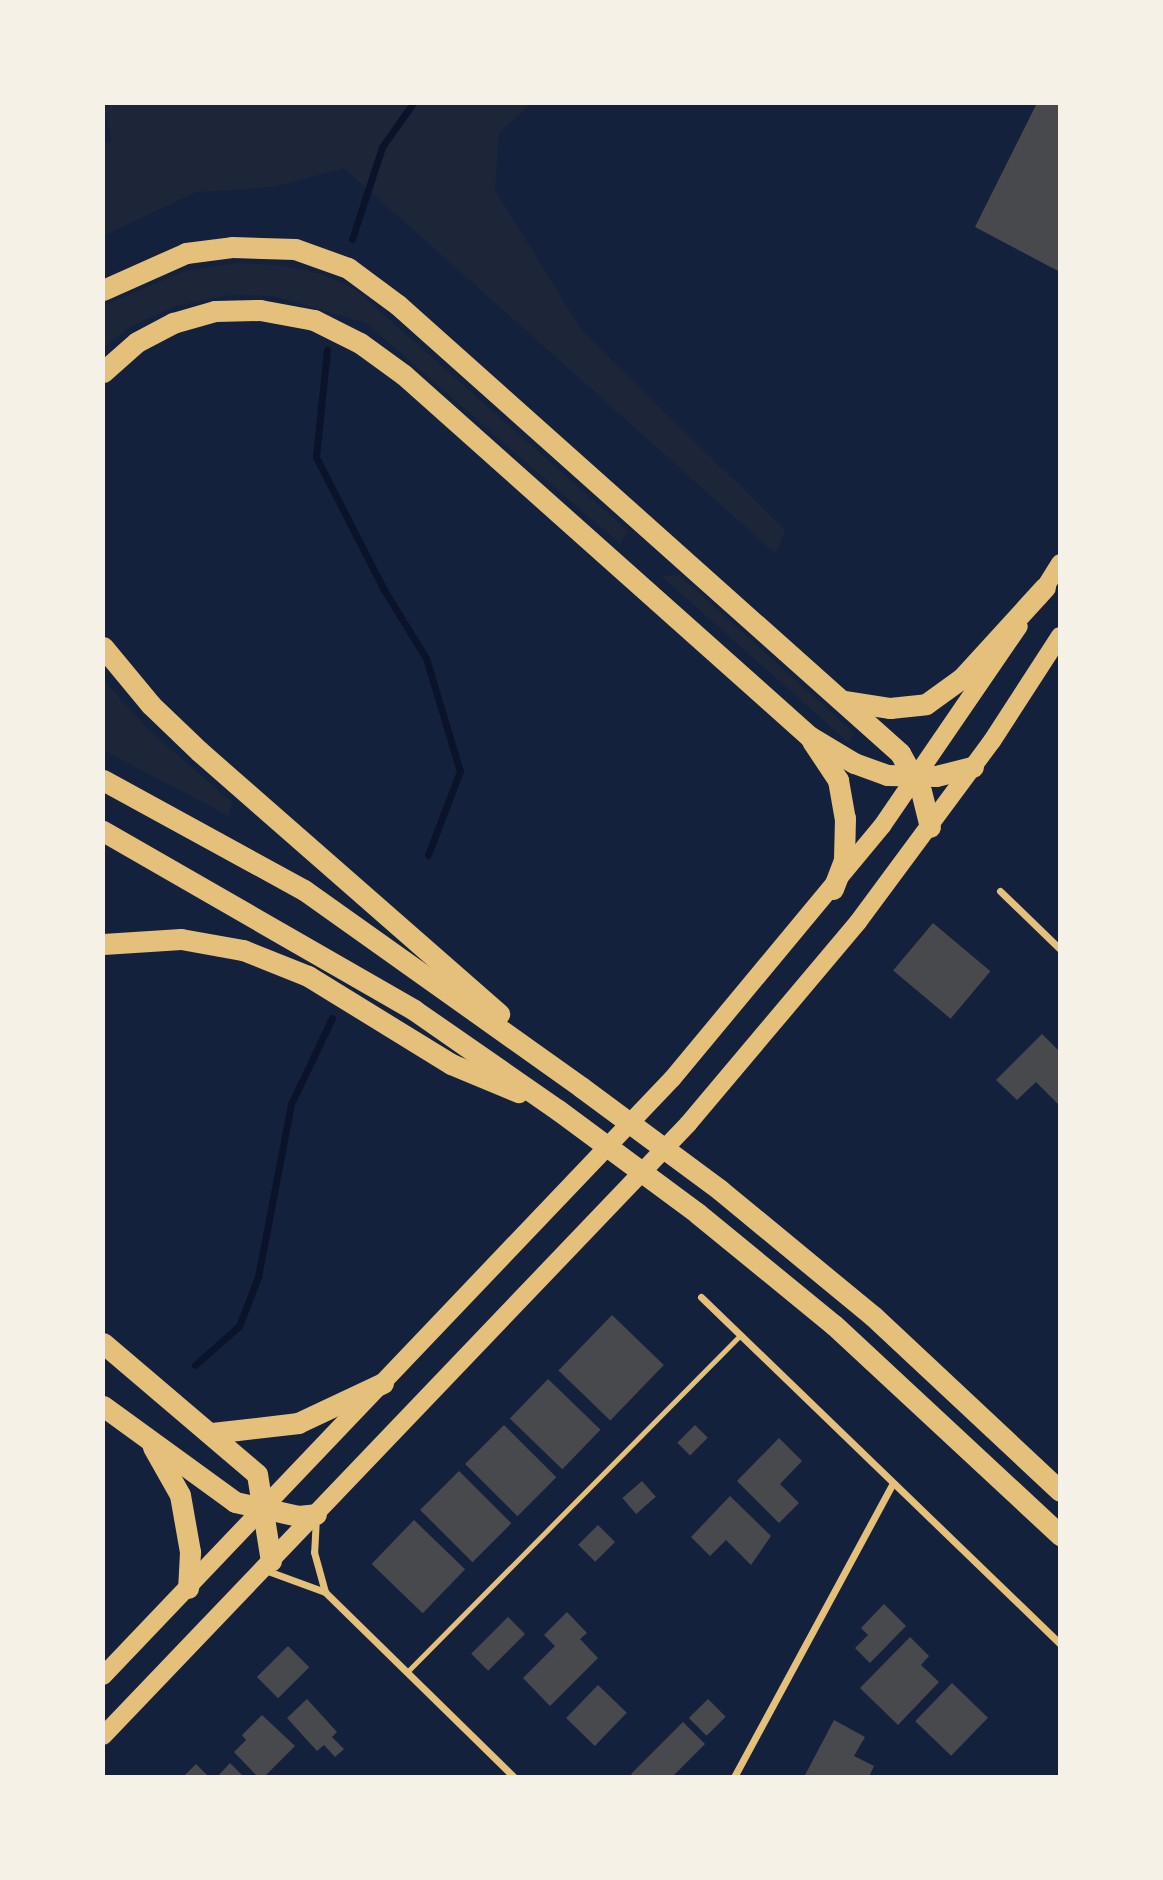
<!DOCTYPE html>
<html>
<head>
<meta charset="utf-8">
<style>
  body { margin:0 }
  #map { position:relative; width:1163px; height:1880px; overflow:hidden; background:#14213d; font-family:Lato,sans-serif }
  div>[style] { position:absolute }
  .green>* { inset:0; background:#1d2539 }
  .stream>* { height:7px; margin:-3.5px; padding:0 3.5px; transform-origin:3.5px; border-radius:3.5px; background:#0b132b }
  .building>* { inset:0; background:#48494c; transform-origin:0 0 }
  .service>* { height:5px; margin:-2.5px; padding:0 2.5px; transform-origin:2.5px; border-radius:2.5px; background:#e5c07b }
  .minor>* { height:7px; margin:-3.5px; padding:0 3.5px; transform-origin:3.5px; border-radius:3.5px; background:#e5c07b }
  .primary>* { height:18px; margin:-9px; padding:0 9px; transform-origin:9px; border-radius:9px; background:#e5c07b }
  .motorway>* { height:21px; margin:-10.5px; padding:0 10.5px; transform-origin:10.5px; border-radius:10.5px; background:#e5c07b }
  span { translate:-50% -50%; white-space:nowrap; text-align:center; line-height:1.15; -webkit-text-stroke:7px #f6f1e7; paint-order:stroke }
  .frame { position:absolute; inset:0; border:105px solid #f6f1e7; pointer-events:none }
</style>
</head>
<body>
<div id="map">
  <div class="green">
    <div style="clip-path:polygon(103px 103px,532px 103px,499px 133px,495px 190px,582px 331px,785px 530px,776px 554px,344px 168px,274px 187px,196px 192px,103px 236px,103px 144px,112px 142px)"></div>
    <div style="clip-path:polygon(237px 263px,280px 265px,321px 274px,356px 290px,628px 531px,620px 544px,366px 323px,273px 296px,230px 295px,175px 306px,128px 328px,103px 349px,103px 306px,185px 271px)"></div>
    <div style="clip-path:polygon(679px 575px,854px 733px,849px 743px,661px 576px)"></div>
    <div style="clip-path:polygon(103px 680px,153px 734px,232px 802px,229px 816px,103px 750px)"></div>
  </div>
  <div class="stream">
    <div style="left:352px;top:239px;width:97px;rotate:-71.9deg"></div>
    <div style="left:382px;top:147px;width:54px;rotate:-54.8deg"></div>
    <div style="left:327px;top:350px;width:108px;rotate:95.9deg"></div>
    <div style="left:316px;top:457px;width:149px;rotate:62.9deg"></div>
    <div style="left:384px;top:590px;width:80px;rotate:58.3deg"></div>
    <div style="left:426px;top:658px;width:118px;rotate:73.3deg"></div>
    <div style="left:460px;top:771px;width:90px;rotate:110.9deg"></div>
    <div style="left:195px;top:1365px;width:59px;rotate:-41.6deg"></div>
    <div style="left:239px;top:1326px;width:53px;rotate:-68.8deg"></div>
    <div style="left:258px;top:1277px;width:176px;rotate:-79.2deg"></div>
    <div style="left:291px;top:1104px;width:95px;rotate:-64.5deg"></div>
  </div>
  <div class="building">
    <div style="clip-path:polygon(1037px 103px,1060px 103px,1060px 272px,975px 227px)"></div>
    <div style="left:933px;top:923px;width:75px;height:62px;rotate:40deg"></div>
    <div style="clip-path:polygon(1042px 1034px,1060px 1052px,1060px 1106px,1036px 1082px,1017px 1100px,996px 1080px)"></div>
    <div style="left:612px;top:1315px;width:72px;height:77px;rotate:44deg"></div>
    <div style="left:548px;top:1379px;width:73px;height:55px;rotate:44deg"></div>
    <div style="left:504px;top:1425px;width:74px;height:55px;rotate:45deg"></div>
    <div style="left:695px;top:1425px;width:18px;height:25px;rotate:45deg"></div>
    <div style="clip-path:polygon(779px 1438px,802px 1461px,780px 1484px,799px 1503px,779px 1523px,737px 1481px)"></div>
    <div style="left:459px;top:1471px;width:74px;height:55px;rotate:45deg"></div>
    <div style="left:642px;top:1481px;width:21px;height:26px;rotate:49deg"></div>
    <div style="clip-path:polygon(730px 1496px,771px 1536px,751px 1565px,726px 1540px,710px 1556px,691px 1537px)"></div>
    <div style="left:414px;top:1520px;width:71px;height:61px;rotate:44deg"></div>
    <div style="left:598px;top:1525px;width:24px;height:28px;rotate:45deg"></div>
    <div style="clip-path:polygon(884px 1604px,906px 1626px,870px 1663px,855px 1648px,868px 1635px,861px 1628px)"></div>
    <div style="clip-path:polygon(567px 1612px,587px 1633px,580px 1639px,598px 1658px,550px 1706px,523px 1678px,555px 1646px,544px 1635px)"></div>
    <div style="left:508px;top:1617px;width:24px;height:52px;rotate:45deg"></div>
    <div style="clip-path:polygon(910px 1637px,929px 1656px,921px 1665px,939px 1682px,898px 1725px,860px 1688px)"></div>
    <div style="left:288px;top:1646px;width:30px;height:44px;rotate:45deg"></div>
    <div style="left:952px;top:1683px;width:50px;height:53px;rotate:44deg"></div>
    <div style="left:598px;top:1685px;width:40px;height:46px;rotate:44deg"></div>
    <div style="clip-path:polygon(307px 1699px,337px 1732px,332px 1737px,344px 1749px,335px 1757px,324px 1745px,317px 1751px,287px 1718px)"></div>
    <div style="left:708px;top:1699px;width:25px;height:27px;rotate:45deg"></div>
    <div style="clip-path:polygon(262px 1715px,295px 1746px,264px 1777px,258px 1777px,234px 1752px,246px 1740px,242px 1735px)"></div>
    <div style="clip-path:polygon(834px 1720px,865px 1737px,854px 1756px,874px 1766px,869px 1777px,804px 1777px)"></div>
    <div style="clip-path:polygon(683px 1722px,705px 1744px,672px 1777px,634px 1777px,631px 1774px)"></div>
    <div style="clip-path:polygon(230px 1763px,244px 1777px,217px 1777px)"></div>
    <div style="clip-path:polygon(196px 1764px,209px 1777px,183px 1777px)"></div>
  </div>
  <div class="service">
    <div style="left:407px;top:1672px;width:474px;rotate:-45.3deg"></div>
  </div>
  <div class="minor">
    <div style="left:1000px;top:891px;width:83px;rotate:44deg"></div>
    <div style="left:701px;top:1297px;width:499px;rotate:44deg"></div>
    <div style="left:316px;top:1517px;width:35px;rotate:93deg"></div>
    <div style="left:314px;top:1552px;width:41px;rotate:74.6deg"></div>
    <div style="left:265px;top:1570px;width:64px;rotate:20.1deg"></div>
    <div style="left:325px;top:1592px;width:264px;rotate:44.4deg"></div>
    <div style="left:734px;top:1777px;width:332px;rotate:-61.6deg"></div>
  </div>
  <div class="primary">
    <div style="left:1039px;top:597px;width:40px;rotate:-58deg"></div>
    <div style="left:103px;top:1676px;width:825px;rotate:-46.38deg"></div>
    <div style="left:672px;top:1079px;width:329px;rotate:-50.3deg"></div>
    <div style="left:882px;top:826px;width:242px;rotate:-55.6deg"></div>
    <div style="left:103px;top:1736px;width:847px;rotate:-46.29deg"></div>
    <div style="left:688px;top:1124px;width:264px;rotate:-49.9deg"></div>
    <div style="left:858px;top:922px;width:225px;rotate:-53.5deg"></div>
    <div style="left:992px;top:741px;width:125px;rotate:-57.1deg"></div>
  </div>
  <div class="motorway">
    <div style="left:103px;top:290px;width:91px;rotate:-24deg"></div>
    <div style="left:186px;top:253px;width:46px;rotate:-7.4deg"></div>
    <div style="left:232px;top:247px;width:63px;rotate:1.8deg"></div>
    <div style="left:295px;top:249px;width:56px;rotate:19.7deg"></div>
    <div style="left:348px;top:268px;width:62px;rotate:36.5deg"></div>
    <div style="left:398px;top:305px;width:673px;rotate:41.75deg"></div>
    <div style="left:900px;top:753px;width:43px;rotate:61.1deg"></div>
    <div style="left:921px;top:791px;width:37px;rotate:76deg"></div>
    <div style="left:103px;top:372px;width:45px;rotate:-41.4deg"></div>
    <div style="left:137px;top:342px;width:41px;rotate:-27.8deg"></div>
    <div style="left:173px;top:323px;width:44px;rotate:-15.9deg"></div>
    <div style="left:215px;top:311px;width:45px;rotate:-1.3deg"></div>
    <div style="left:260px;top:310px;width:55px;rotate:10.5deg"></div>
    <div style="left:314px;top:320px;width:51px;rotate:26.6deg"></div>
    <div style="left:360px;top:343px;width:54px;rotate:36deg"></div>
    <div style="left:404px;top:375px;width:543px;rotate:41.71deg"></div>
    <div style="left:809px;top:736px;width:52px;rotate:31deg"></div>
    <div style="left:854px;top:763px;width:35px;rotate:20deg"></div>
    <div style="left:887px;top:775px;width:49px;rotate:1.2deg"></div>
    <div style="left:936px;top:776px;width:38px;rotate:-14deg"></div>
    <div style="left:103px;top:647px;width:75px;rotate:50.4deg"></div>
    <div style="left:151px;top:705px;width:66px;rotate:43.8deg"></div>
    <div style="left:199px;top:751px;width:399px;rotate:41.2deg"></div>
    <div style="left:844px;top:701px;width:47px;rotate:8.7deg"></div>
    <div style="left:890px;top:708px;width:36px;rotate:-6deg"></div>
    <div style="left:926px;top:704px;width:44px;rotate:-35.8deg"></div>
    <div style="left:962px;top:678px;width:123px;rotate:-47.6deg"></div>
    <div style="left:812px;top:741px;width:47px;rotate:56.3deg"></div>
    <div style="left:838px;top:780px;width:39px;rotate:80deg"></div>
    <div style="left:845px;top:818px;width:42px;rotate:91.4deg"></div>
    <div style="left:844px;top:860px;width:31px;rotate:111deg"></div>
    <div style="left:103px;top:780px;width:229px;rotate:28.7deg"></div>
    <div style="left:304px;top:890px;width:340px;rotate:35.4deg"></div>
    <div style="left:581px;top:1087px;width:173px;rotate:36.5deg"></div>
    <div style="left:720px;top:1190px;width:198px;rotate:39.5deg"></div>
    <div style="left:873px;top:1316px;width:256px;rotate:43.1deg"></div>
    <div style="left:103px;top:831px;width:359px;rotate:29.9deg"></div>
    <div style="left:414px;top:1010px;width:175px;rotate:34.8deg"></div>
    <div style="left:558px;top:1110px;width:173px;rotate:36.5deg"></div>
    <div style="left:697px;top:1213px;width:177px;rotate:39.3deg"></div>
    <div style="left:834px;top:1325px;width:309px;rotate:42.9deg"></div>
    <div style="left:103px;top:944px;width:78px;rotate:-3.7deg"></div>
    <div style="left:181px;top:939px;width:63px;rotate:10.1deg"></div>
    <div style="left:243px;top:950px;width:70px;rotate:21.8deg"></div>
    <div style="left:308px;top:976px;width:168px;rotate:31.6deg"></div>
    <div style="left:451px;top:1064px;width:73px;rotate:22.7deg"></div>
    <div style="left:103px;top:1343px;width:202px;rotate:40.4deg"></div>
    <div style="left:257px;top:1474px;width:88px;rotate:80.9deg"></div>
    <div style="left:103px;top:1406px;width:163px;rotate:36deg"></div>
    <div style="left:235px;top:1502px;width:65px;rotate:12.5deg"></div>
    <div style="left:298px;top:1516px;width:18px;rotate:-6deg"></div>
    <div style="left:212px;top:1433px;width:87px;rotate:-6.6deg"></div>
    <div style="left:298px;top:1423px;width:94px;rotate:-25.2deg"></div>
    <div style="left:153px;top:1447px;width:55px;rotate:60.6deg"></div>
    <div style="left:180px;top:1495px;width:58px;rotate:80deg"></div>
    <div style="left:190px;top:1552px;width:36px;rotate:93deg"></div>
  </div>
  <div class="frame"></div>
</div>
</body>
</html>
